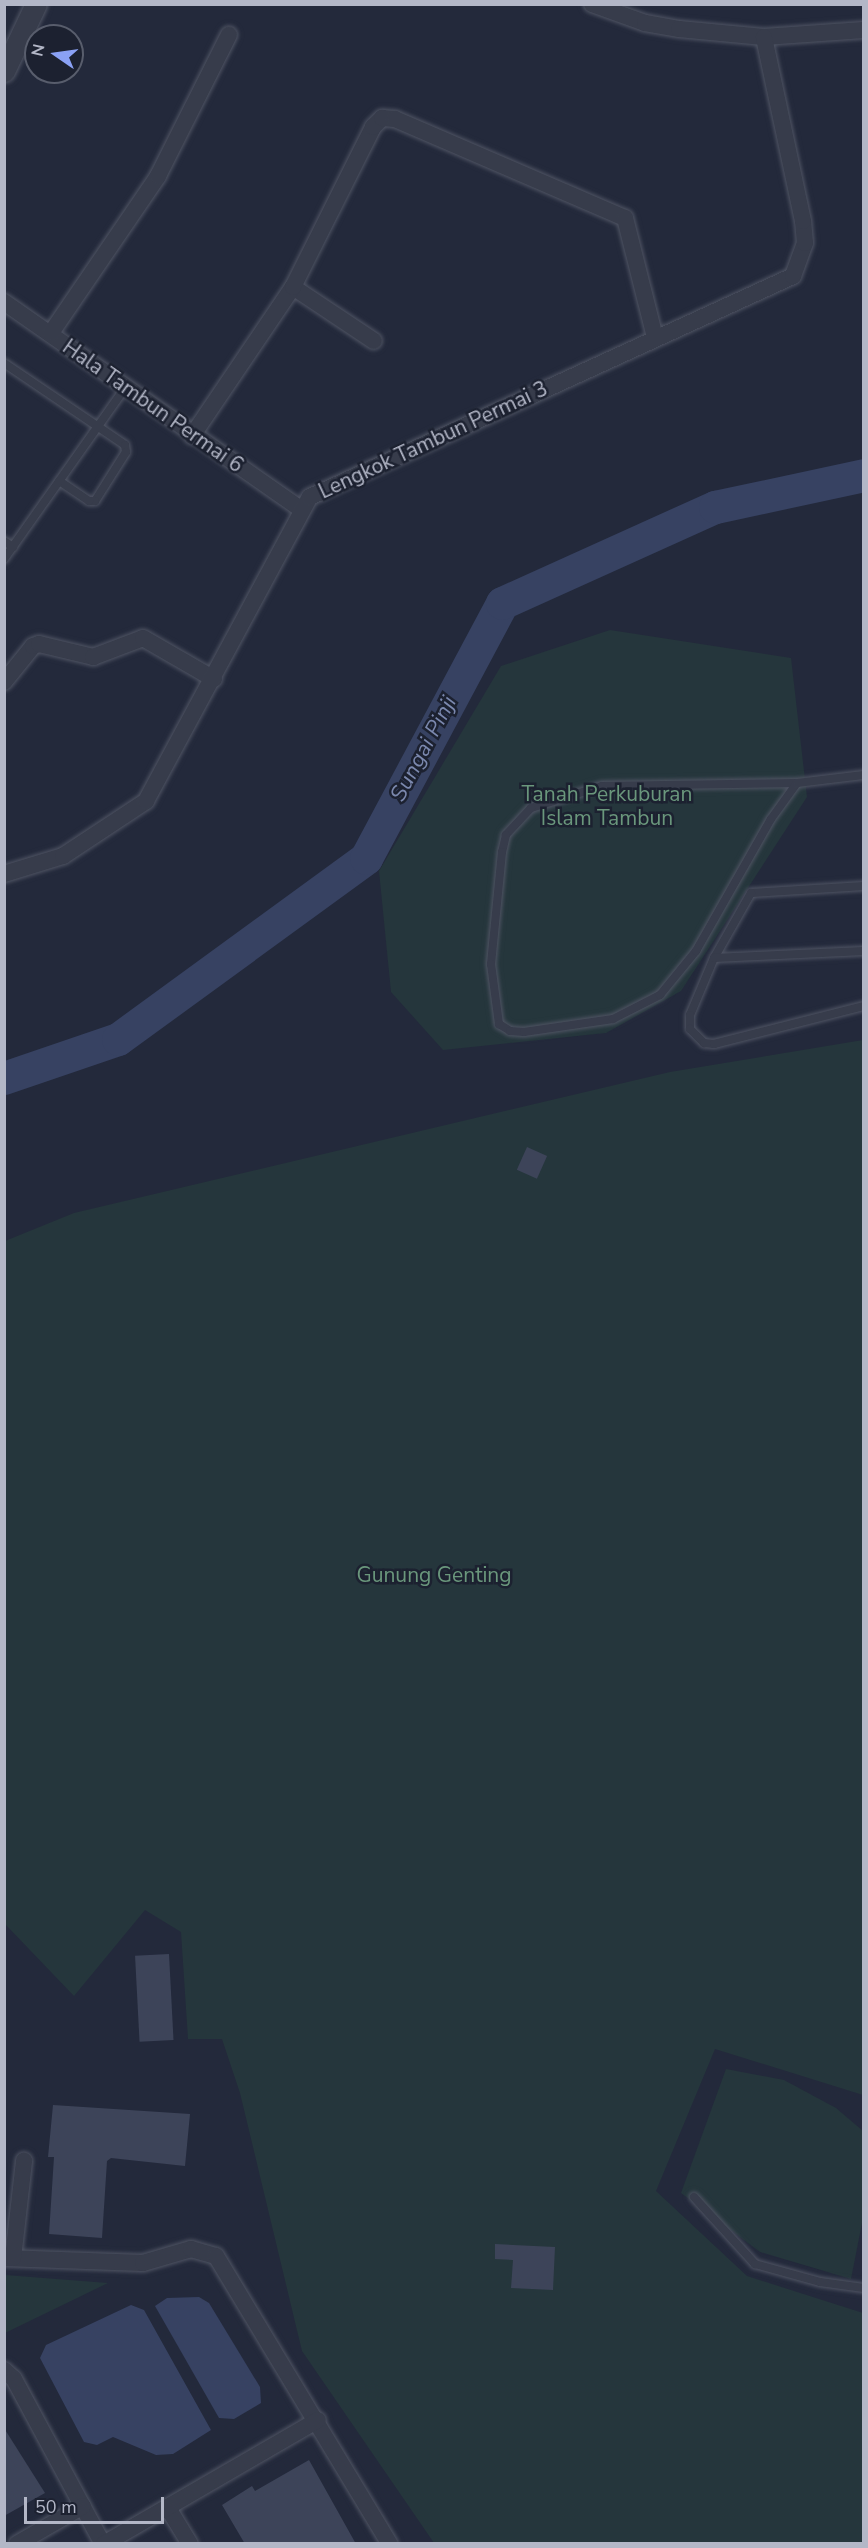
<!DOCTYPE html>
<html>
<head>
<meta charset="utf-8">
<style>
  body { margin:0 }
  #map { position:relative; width:868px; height:2548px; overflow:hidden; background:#23293b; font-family:"Nunito Sans",sans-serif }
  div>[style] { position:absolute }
  .green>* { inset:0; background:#25363c }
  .water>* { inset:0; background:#374262 }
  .river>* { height:33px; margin:-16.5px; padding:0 16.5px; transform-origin:16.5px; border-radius:16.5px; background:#374262 }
  .building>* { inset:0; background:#3d4459; transform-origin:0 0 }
  .roads { filter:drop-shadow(0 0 2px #4f5463) drop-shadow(0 0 2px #4f5463) }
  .service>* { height:8px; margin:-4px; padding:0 4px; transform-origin:4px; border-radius:4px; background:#373c4b }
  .minor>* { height:16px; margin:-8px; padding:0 8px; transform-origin:8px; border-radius:8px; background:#373c4b }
  .tertiary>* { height:21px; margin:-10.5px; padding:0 10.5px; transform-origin:10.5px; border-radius:10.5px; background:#373c4b }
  span { translate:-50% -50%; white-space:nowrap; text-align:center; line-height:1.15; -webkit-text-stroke:5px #1c2130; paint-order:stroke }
  .street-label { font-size:21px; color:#b3b7c7 }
  .park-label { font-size:21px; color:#6a977c }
  .water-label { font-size:22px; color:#7b88ae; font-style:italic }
  .frame { position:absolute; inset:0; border:6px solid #b3b7c7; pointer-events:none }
  .north { position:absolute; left:24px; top:24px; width:60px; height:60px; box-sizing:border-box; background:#1c2130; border:2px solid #585d6c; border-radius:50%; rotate:283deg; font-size:16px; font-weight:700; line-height:24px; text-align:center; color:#b3b7c7 }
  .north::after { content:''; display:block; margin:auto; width:21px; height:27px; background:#8aa1f5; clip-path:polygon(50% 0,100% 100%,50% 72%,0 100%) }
  .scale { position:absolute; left:24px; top:2497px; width:140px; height:27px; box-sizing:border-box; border:3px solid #b3b7c7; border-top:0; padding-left:8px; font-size:18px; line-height:21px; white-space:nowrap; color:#b3b7c7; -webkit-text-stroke:4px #1c2130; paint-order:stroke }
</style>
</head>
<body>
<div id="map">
  <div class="green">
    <div style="clip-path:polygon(610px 630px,791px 658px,807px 797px,681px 991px,606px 1033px,443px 1050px,391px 992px,379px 871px,501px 666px)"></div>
    <div style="clip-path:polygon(863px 1040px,863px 2095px,715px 2049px,656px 2191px,747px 2276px,863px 2313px,863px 2543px,434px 2543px,302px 2351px,240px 2093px,222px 2039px,188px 2039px,181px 1932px,145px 1910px,74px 1996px,5px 1924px,5px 1241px,74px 1213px,670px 1072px)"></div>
    <div style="clip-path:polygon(726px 2069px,784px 2080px,836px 2108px,863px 2131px,863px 2218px,851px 2279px,760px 2252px,681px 2193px)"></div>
    <div style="clip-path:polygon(5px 2275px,108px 2283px,5px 2333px)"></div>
  </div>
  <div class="water">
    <div style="clip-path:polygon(199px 2297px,209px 2303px,260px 2387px,261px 2403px,234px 2419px,219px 2418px,155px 2306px,167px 2298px)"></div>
    <div style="clip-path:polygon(131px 2305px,144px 2310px,211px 2430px,173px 2454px,156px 2455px,113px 2437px,97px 2445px,84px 2442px,40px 2358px,46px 2345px)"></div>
  </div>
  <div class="river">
    <div style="left:4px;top:1078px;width:120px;rotate:-18.9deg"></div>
    <div style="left:118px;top:1039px;width:307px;rotate:-36.1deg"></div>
    <div style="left:366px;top:858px;width:289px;rotate:-61.9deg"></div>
    <div style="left:502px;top:603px;width:234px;rotate:-24.3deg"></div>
    <div style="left:715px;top:507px;width:152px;rotate:-12.1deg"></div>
  </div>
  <div class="building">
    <div style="left:527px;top:1147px;width:22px;height:25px;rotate:24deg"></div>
    <div style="left:169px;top:1954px;width:86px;height:34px;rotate:87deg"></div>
    <div style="clip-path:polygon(53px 2105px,190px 2114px,185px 2166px,111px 2158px,107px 2161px,102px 2238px,49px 2234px,54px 2157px,48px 2157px)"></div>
    <div style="clip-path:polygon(495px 2244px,555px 2247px,553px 2290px,511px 2288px,513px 2260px,495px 2259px)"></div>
    <div style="clip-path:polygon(4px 2428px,45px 2493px,4px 2516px)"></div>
    <div style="clip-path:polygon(309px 2460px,356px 2544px,245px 2544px,222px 2505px,252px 2486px,255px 2491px)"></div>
  </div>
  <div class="roads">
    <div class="service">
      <div style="left:4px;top:363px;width:146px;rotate:34.1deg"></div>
      <div style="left:125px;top:445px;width:7px;rotate:82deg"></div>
      <div style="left:126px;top:452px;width:58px;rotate:122.3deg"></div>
      <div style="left:95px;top:501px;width:6px;rotate:180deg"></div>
      <div style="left:89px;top:501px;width:36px;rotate:-146deg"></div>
      <div style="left:4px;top:541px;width:11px;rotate:34deg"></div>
      <div style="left:4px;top:559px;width:209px;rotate:-54.7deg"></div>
      <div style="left:797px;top:783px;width:195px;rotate:179.1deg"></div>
      <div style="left:602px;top:786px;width:74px;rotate:162.8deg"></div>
      <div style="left:531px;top:808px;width:37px;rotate:133deg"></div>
      <div style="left:506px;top:835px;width:17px;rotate:103deg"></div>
      <div style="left:502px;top:852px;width:113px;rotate:95.6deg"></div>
      <div style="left:491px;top:964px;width:61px;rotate:82.4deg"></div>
      <div style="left:499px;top:1024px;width:13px;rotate:32deg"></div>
      <div style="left:510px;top:1031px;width:14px;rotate:4deg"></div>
      <div style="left:524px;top:1032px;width:90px;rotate:-8.3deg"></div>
      <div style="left:613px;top:1019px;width:53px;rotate:-27.1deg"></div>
      <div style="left:660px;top:995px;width:57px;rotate:-50.7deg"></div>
      <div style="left:696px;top:951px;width:152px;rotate:-60.4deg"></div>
      <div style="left:771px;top:819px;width:44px;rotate:-54.2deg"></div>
      <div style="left:797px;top:783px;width:67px;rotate:-6.8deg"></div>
      <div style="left:864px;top:886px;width:113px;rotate:176.5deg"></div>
      <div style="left:751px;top:893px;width:75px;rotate:119.6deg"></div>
      <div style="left:714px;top:958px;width:62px;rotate:112.8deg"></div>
      <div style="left:690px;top:1015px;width:14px;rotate:90deg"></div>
      <div style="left:690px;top:1029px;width:20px;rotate:45deg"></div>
      <div style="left:704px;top:1043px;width:10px;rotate:6deg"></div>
      <div style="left:714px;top:1044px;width:155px;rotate:-14.2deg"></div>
      <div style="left:714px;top:958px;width:150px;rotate:-2.7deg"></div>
      <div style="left:694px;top:2197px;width:91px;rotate:47.7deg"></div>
      <div style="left:755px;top:2264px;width:67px;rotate:15.5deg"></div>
      <div style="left:820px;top:2282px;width:44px;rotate:7.8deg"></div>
    </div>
    <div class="minor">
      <div style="left:592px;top:4px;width:56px;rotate:19.7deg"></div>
      <div style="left:645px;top:23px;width:35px;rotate:10deg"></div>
      <div style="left:679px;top:29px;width:85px;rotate:5.4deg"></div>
      <div style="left:764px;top:37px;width:100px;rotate:-4deg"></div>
      <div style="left:293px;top:287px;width:97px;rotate:33.7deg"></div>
      <div style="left:4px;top:302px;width:363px;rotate:34.9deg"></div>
      <div style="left:51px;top:333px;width:190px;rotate:-55.7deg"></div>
      <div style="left:158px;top:176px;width:158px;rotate:-63.3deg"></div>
      <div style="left:192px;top:436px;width:180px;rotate:-55.9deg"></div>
      <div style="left:293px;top:287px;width:179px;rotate:-63.4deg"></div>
      <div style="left:373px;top:127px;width:13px;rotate:-45deg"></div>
      <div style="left:382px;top:118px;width:13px;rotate:4deg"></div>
      <div style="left:395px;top:119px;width:250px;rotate:23.3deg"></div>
      <div style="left:625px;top:218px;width:123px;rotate:75.9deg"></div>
      <div style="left:4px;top:682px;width:46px;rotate:-51.1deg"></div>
      <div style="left:33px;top:646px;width:6px;rotate:-18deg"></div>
      <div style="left:39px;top:644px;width:56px;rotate:13.5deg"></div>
      <div style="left:93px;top:657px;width:53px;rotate:-20.8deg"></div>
      <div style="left:143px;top:638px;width:82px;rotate:30deg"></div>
      <div style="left:4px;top:874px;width:62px;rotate:-17deg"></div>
      <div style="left:63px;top:856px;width:100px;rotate:-33.5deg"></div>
      <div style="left:146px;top:801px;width:345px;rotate:-61.7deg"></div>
      <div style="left:310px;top:497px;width:531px;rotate:-24.59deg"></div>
      <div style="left:793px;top:276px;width:35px;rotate:-70deg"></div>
      <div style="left:805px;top:243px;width:22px;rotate:-95deg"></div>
      <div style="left:803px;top:221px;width:188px;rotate:-102deg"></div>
      <div style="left:4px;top:2258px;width:139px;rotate:2.1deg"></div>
      <div style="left:143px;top:2263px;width:50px;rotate:-16.3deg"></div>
      <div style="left:191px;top:2249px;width:26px;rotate:16deg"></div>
      <div style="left:216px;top:2256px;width:336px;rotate:58.9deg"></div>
      <div style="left:13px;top:2258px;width:98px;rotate:-83.5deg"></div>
      <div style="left:4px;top:2370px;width:13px;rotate:42deg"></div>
      <div style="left:14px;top:2379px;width:187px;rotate:61.7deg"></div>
      <div style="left:168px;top:2508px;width:42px;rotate:58.6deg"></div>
      <div style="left:17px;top:2544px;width:76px;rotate:-29.9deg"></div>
      <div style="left:104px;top:2544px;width:247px;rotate:-30.1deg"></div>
    </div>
    <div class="tertiary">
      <div style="left:4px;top:71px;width:74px;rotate:-64.5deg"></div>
    </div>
  </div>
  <div class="street-label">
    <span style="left:153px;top:406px;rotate:35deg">Hala Tambun Permai 6</span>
    <span style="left:433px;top:440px;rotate:-25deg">Lengkok Tambun Permai 3</span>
  </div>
  <div class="park-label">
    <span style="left:607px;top:806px">Tanah Perkuburan<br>Islam Tambun</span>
    <span style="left:434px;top:1575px">Gunung Genting</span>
  </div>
  <div class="water-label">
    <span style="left:424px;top:749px;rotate:-62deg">Sungai Pinji</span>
  </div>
  <div class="frame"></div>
  <div class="north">N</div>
  <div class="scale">50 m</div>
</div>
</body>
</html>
